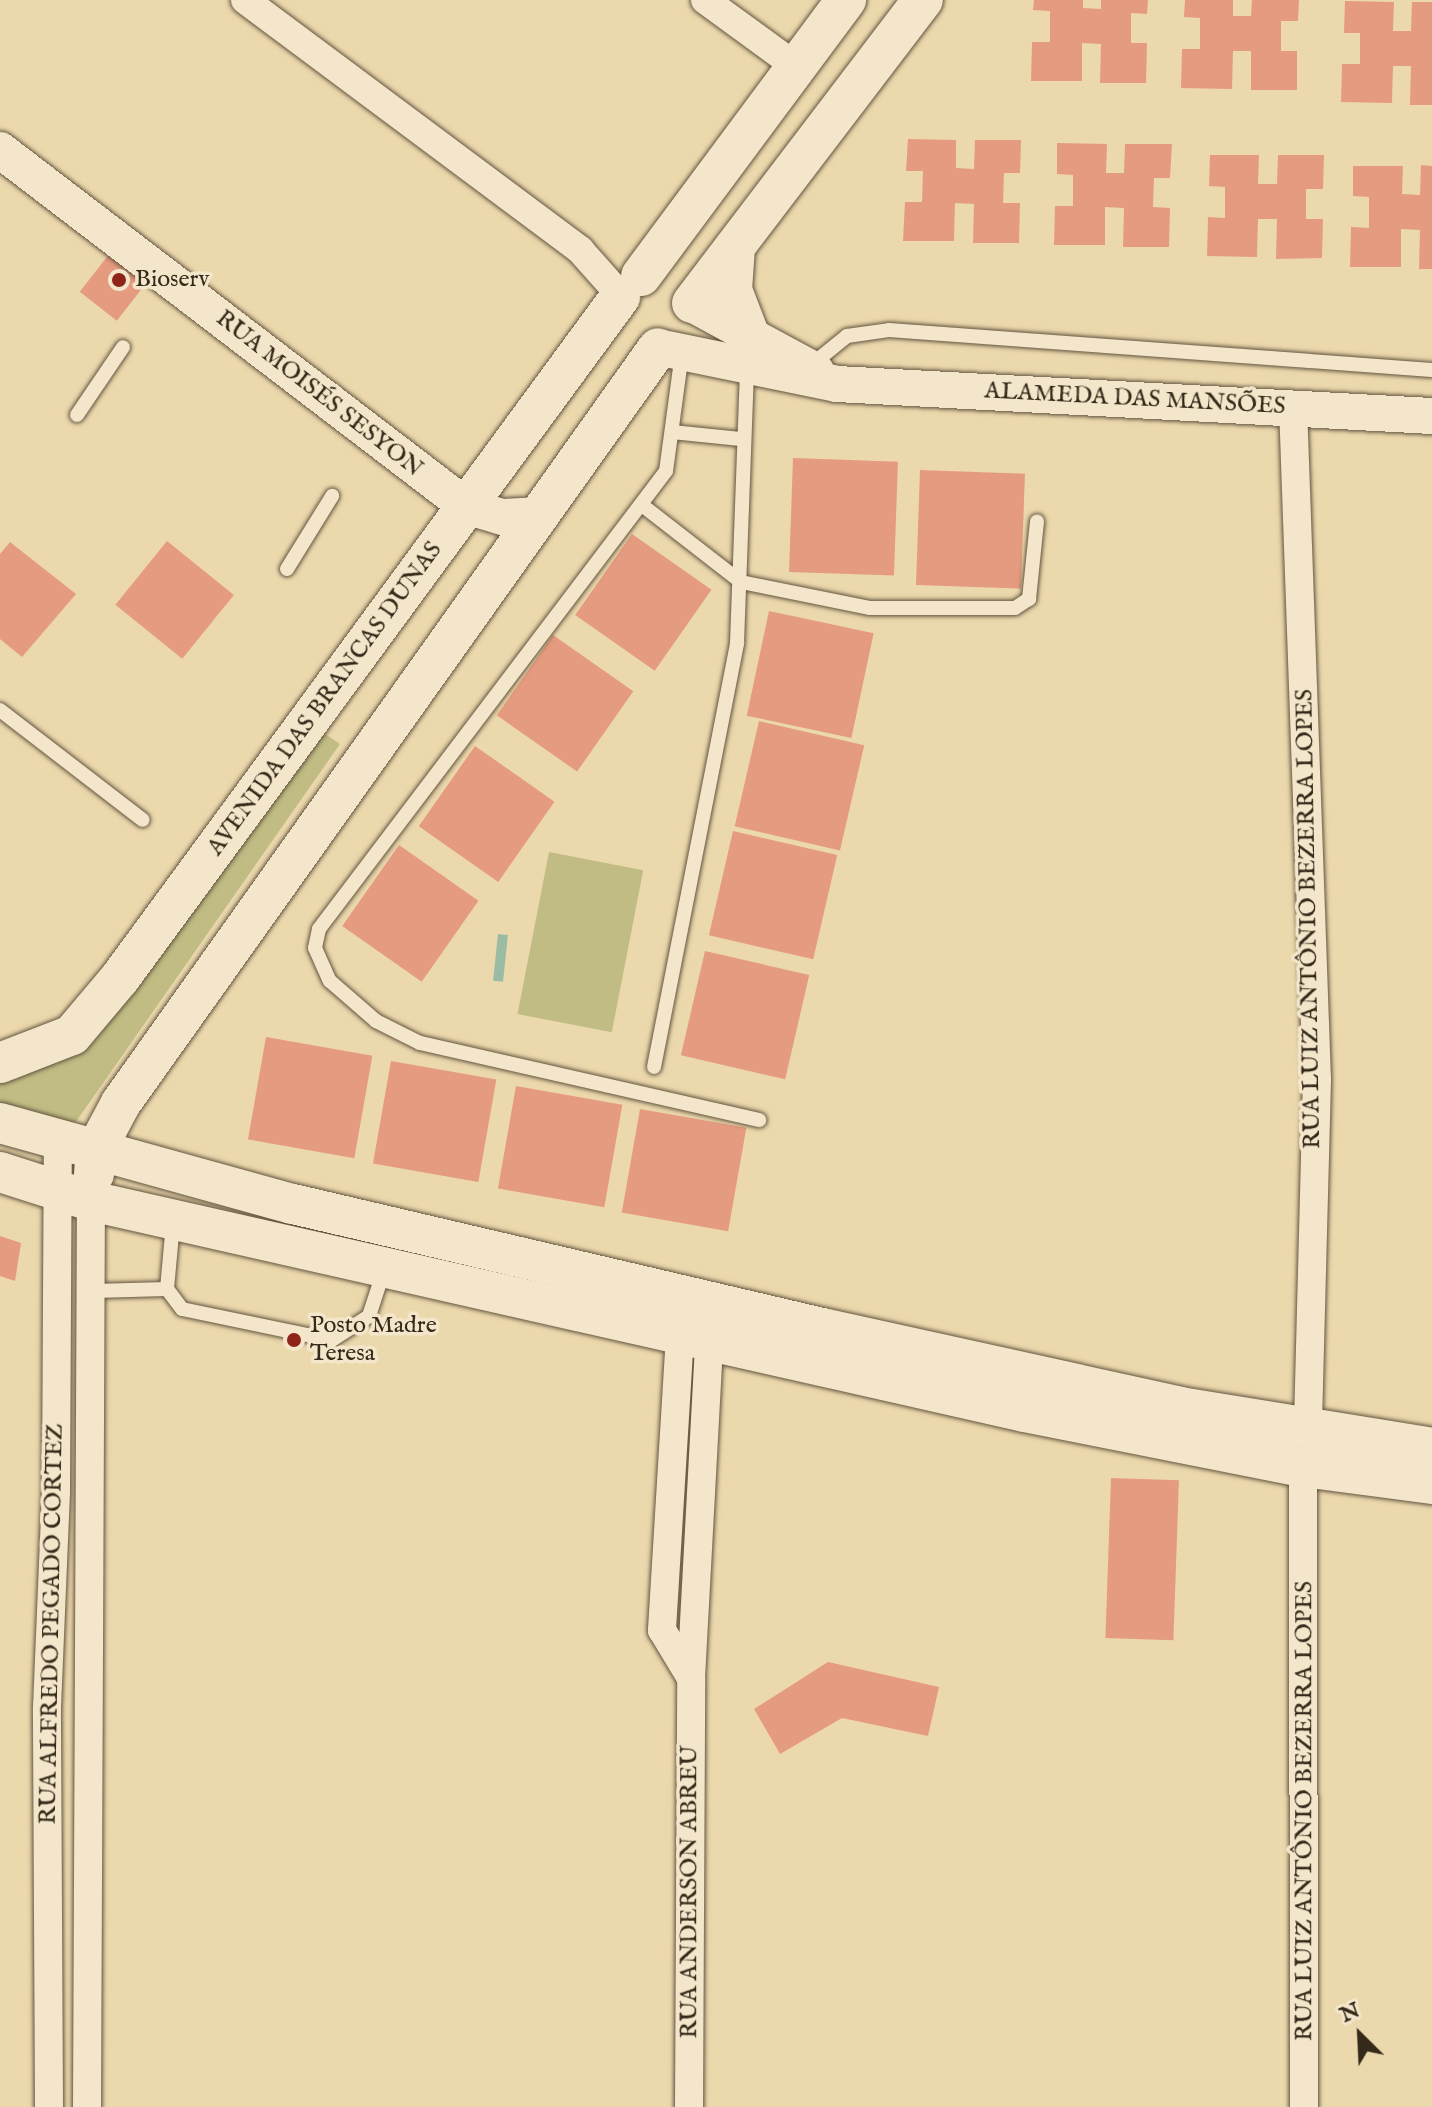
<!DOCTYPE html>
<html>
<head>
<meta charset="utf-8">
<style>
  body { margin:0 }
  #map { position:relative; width:1432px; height:2107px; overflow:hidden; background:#ecd8ad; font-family:"IM FELL English",serif }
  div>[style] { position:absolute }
  .green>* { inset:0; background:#c0bc84; transform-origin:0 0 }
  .water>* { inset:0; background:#9abba4; transform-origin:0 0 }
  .building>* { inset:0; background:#e59b7f; transform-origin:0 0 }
  .roads { filter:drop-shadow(0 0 2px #63553f) drop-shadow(0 0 2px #63553f) }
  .service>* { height:14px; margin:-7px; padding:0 7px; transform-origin:7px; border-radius:7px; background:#f3e6ca }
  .minor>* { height:28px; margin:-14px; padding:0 14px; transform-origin:14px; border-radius:14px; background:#f3e6ca }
  .tertiary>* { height:36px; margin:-18px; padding:0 18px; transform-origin:18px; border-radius:18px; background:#f3e6ca }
  .secondary>* { height:40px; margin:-20px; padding:0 20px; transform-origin:20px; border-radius:20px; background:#f3e6ca }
  .dots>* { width:22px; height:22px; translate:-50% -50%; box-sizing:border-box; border:4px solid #f3e6ca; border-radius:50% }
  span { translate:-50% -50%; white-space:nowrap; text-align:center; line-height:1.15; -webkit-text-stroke:7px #f3e6ca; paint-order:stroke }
  .poi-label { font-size:24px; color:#35291a }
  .left { translate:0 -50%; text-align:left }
  .street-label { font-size:24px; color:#35291a }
  .north { position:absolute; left:1320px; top:1995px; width:80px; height:80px; -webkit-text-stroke:6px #f3e6ca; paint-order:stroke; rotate:336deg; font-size:22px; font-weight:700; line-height:32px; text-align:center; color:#35291a }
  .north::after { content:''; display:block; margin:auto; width:28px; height:36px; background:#35291a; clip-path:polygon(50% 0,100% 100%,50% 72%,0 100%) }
</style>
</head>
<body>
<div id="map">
  <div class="green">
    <div style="clip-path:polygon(319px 730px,340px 744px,73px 1126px,0 1103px,0 1079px,17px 1079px,84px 1046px)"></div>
    <div style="left:549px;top:852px;width:96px;height:165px;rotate:11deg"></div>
  </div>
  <div class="water">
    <div style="left:498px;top:934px;width:10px;height:47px;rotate:6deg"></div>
  </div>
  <div class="building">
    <div style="clip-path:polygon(1034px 0,1083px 0,1083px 8px,1101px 9px,1101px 0,1148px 0,1147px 14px,1131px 13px,1131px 43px,1147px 43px,1146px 83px,1100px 83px,1101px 44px,1082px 43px,1082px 81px,1031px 81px,1032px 42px,1050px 42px,1050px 11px,1033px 10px)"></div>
    <div style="clip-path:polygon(1185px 0,1233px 0,1233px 16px,1251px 16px,1252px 0,1299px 0,1298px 21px,1281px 21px,1281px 51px,1297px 51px,1297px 90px,1251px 90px,1251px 51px,1233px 51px,1232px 89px,1181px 88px,1182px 49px,1200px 49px,1200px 18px,1184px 17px)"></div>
    <div style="clip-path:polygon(1345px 1px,1394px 2px,1393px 31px,1411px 31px,1412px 2px,1432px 2px,1432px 105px,1410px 105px,1411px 66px,1393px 66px,1392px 103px,1341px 102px,1342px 64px,1360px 64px,1360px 33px,1344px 33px)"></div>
    <div style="clip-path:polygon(908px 139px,956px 140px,956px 168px,974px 169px,975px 140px,1021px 140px,1020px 173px,1004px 173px,1003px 203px,1020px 203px,1019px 243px,973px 243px,974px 204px,955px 203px,954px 241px,903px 241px,905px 202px,922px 202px,923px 171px,906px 171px)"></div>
    <div style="clip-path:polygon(1057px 143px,1107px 144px,1106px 173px,1124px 173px,1125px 144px,1172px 144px,1170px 178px,1154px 178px,1153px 207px,1170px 208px,1169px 247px,1123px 247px,1124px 208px,1105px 207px,1105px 245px,1054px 245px,1055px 206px,1073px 206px,1073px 175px,1057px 174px)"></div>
    <div style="clip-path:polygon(1210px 155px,1259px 155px,1258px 184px,1277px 184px,1278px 155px,1324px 155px,1323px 189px,1306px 189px,1306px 219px,1323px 219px,1322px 258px,1276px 259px,1277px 219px,1258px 219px,1257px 257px,1207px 256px,1208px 217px,1225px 218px,1225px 187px,1209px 186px)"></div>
    <div style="clip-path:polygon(1421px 165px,1432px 166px,1432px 269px,1419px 269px,1420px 230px,1401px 229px,1401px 267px,1350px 267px,1351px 227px,1369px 228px,1369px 197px,1353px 196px,1353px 166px,1403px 166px,1402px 194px,1420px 195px)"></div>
    <div style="left:121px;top:239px;width:47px;height:67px;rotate:38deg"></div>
    <div style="left:793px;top:458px;width:105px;height:114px;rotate:2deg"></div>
    <div style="left:920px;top:470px;width:105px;height:115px;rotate:2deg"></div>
    <div style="left:632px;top:534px;width:97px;height:99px;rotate:35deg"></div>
    <div style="left:167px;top:541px;width:86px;height:82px;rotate:39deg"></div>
    <div style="clip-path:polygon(10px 542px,76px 594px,22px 657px,0 639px,0 554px)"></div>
    <div style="left:769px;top:611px;width:107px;height:107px;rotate:12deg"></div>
    <div style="left:553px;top:635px;width:98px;height:98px;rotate:35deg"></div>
    <div style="left:759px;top:721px;width:108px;height:108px;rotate:13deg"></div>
    <div style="left:475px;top:746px;width:97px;height:98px;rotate:35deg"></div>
    <div style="left:733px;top:831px;width:107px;height:107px;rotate:13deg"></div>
    <div style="left:399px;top:845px;width:97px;height:99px;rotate:35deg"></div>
    <div style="left:705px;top:951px;width:107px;height:107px;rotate:13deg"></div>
    <div style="left:266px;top:1037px;width:108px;height:104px;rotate:10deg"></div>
    <div style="left:391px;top:1061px;width:107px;height:104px;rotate:10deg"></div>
    <div style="left:516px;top:1086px;width:108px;height:104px;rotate:10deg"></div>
    <div style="left:640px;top:1109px;width:108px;height:105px;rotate:10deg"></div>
    <div style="clip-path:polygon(0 1236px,21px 1243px,15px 1281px,0 1276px)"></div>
    <div style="left:1111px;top:1478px;width:68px;height:160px;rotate:2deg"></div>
    <div style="clip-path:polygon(828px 1662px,939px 1687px,928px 1736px,842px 1718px,780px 1754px,754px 1709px)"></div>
  </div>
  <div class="roads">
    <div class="service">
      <div style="left:682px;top:353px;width:119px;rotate:97.7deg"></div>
      <div style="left:666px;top:471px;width:575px;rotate:127.15deg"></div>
      <div style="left:319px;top:929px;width:19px;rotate:102deg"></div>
      <div style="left:315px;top:948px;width:36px;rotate:66deg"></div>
      <div style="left:330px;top:981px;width:61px;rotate:41deg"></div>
      <div style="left:376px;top:1021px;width:49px;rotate:26.6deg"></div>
      <div style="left:420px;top:1043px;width:348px;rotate:12.8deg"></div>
      <div style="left:810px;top:366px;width:48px;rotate:-39deg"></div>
      <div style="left:847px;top:336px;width:42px;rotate:-8.1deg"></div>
      <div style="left:889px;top:330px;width:544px;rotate:4.21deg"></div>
      <div style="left:77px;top:415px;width:82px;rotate:-55.9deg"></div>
      <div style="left:672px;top:432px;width:69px;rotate:5.8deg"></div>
      <div style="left:642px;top:505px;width:125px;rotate:37.9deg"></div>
      <div style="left:741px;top:582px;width:132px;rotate:11.4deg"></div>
      <div style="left:870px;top:608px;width:145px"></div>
      <div style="left:1015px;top:608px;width:17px;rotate:-33deg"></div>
      <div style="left:1029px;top:599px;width:78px;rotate:-84.1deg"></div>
      <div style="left:287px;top:569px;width:86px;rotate:-58.3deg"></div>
      <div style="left:0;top:710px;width:180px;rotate:37.6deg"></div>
      <div style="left:654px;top:1067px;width:432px;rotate:-78.9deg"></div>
      <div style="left:737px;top:643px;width:276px;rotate:-87.9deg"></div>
      <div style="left:173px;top:1223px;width:66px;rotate:95.2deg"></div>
      <div style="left:167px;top:1289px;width:25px;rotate:53deg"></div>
      <div style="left:182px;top:1309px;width:153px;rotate:11.7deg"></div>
      <div style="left:332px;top:1340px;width:44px;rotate:-33deg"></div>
      <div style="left:369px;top:1316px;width:48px;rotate:-71.9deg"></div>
      <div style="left:93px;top:1291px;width:74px;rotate:-1.5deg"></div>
    </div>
    <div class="minor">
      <div style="left:245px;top:0;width:418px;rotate:36.7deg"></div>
      <div style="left:580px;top:250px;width:62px;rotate:48.3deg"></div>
      <div style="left:705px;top:0;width:114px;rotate:36.1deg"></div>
      <div style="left:1293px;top:406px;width:674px;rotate:87.96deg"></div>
      <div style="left:1317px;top:1080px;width:351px;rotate:91.5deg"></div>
      <div style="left:680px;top:1335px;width:296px;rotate:93.5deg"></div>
      <div style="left:662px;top:1630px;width:56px;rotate:58.9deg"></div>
      <div style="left:1303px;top:1467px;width:640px;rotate:89.91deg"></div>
      <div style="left:49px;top:2107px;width:400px;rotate:-90.3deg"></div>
      <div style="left:47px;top:1707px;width:216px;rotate:-87.6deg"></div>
      <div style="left:56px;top:1491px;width:350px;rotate:-89.7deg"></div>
      <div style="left:87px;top:2107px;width:906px;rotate:-89.75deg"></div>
      <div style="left:689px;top:2107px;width:429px;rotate:-89.7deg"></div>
      <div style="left:691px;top:1678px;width:337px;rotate:-86.9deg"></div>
    </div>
    <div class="tertiary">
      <div style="left:0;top:150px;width:586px;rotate:37.38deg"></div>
      <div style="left:466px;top:506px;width:39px;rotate:17deg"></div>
      <div style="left:503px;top:517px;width:33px;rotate:-3deg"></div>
      <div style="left:692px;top:304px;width:141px;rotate:28.4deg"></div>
      <div style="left:662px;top:348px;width:179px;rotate:11.6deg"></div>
      <div style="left:837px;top:384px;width:596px;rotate:3.08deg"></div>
    </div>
    <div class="secondary">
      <div style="left:735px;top:247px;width:43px;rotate:94deg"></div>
      <div style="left:732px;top:290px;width:47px;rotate:68.9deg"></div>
      <div style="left:641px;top:276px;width:344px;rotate:-53.4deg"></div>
      <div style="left:692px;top:303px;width:381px;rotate:-52.7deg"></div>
      <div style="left:0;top:1063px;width:77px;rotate:-21.3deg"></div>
      <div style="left:72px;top:1035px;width:75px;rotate:-49.9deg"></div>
      <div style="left:120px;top:978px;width:845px;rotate:-53.71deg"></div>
      <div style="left:0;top:1123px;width:304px;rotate:15.5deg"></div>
      <div style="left:293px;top:1204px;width:543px;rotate:13.19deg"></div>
      <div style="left:822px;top:1328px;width:367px;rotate:12.4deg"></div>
      <div style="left:1180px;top:1407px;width:255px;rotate:9.2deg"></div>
      <div style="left:0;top:1172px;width:96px;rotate:17.7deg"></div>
      <div style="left:91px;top:1201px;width:957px;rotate:12.74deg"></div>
      <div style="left:1024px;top:1412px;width:284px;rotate:11.2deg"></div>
      <div style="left:1303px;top:1467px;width:130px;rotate:7.5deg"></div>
      <div style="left:94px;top:1174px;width:24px;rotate:-85deg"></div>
      <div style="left:96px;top:1150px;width:53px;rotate:-62deg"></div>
      <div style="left:121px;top:1103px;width:926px;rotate:-54.58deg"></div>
    </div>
  </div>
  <div class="dots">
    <div style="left:119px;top:280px;background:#8f2418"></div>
    <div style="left:294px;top:1340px;background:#8f2418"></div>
  </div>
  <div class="poi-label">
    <span class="left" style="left:135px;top:280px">Bioserv</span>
    <span class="left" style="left:310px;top:1340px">Posto Madre<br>Teresa</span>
  </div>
  <div class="street-label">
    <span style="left:319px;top:394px;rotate:38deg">RUA MOISÉS SESYON</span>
    <span style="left:1135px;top:399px;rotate:3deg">ALAMEDA DAS MANSÕES</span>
    <span style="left:325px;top:699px;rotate:-54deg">AVENIDA DAS BRANCAS DUNAS</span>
    <span style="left:1309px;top:919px;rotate:-91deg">RUA LUIZ ANTÔNIO BEZERRA LOPES</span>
    <span style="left:52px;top:1624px;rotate:-89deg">RUA ALFREDO PEGADO CORTEZ</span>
    <span style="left:1305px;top:1811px;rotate:-90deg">RUA LUIZ ANTÔNIO BEZERRA LOPES</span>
    <span style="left:690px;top:1892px;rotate:-90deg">RUA ANDERSON ABREU</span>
  </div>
  <div class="north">N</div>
</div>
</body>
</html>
